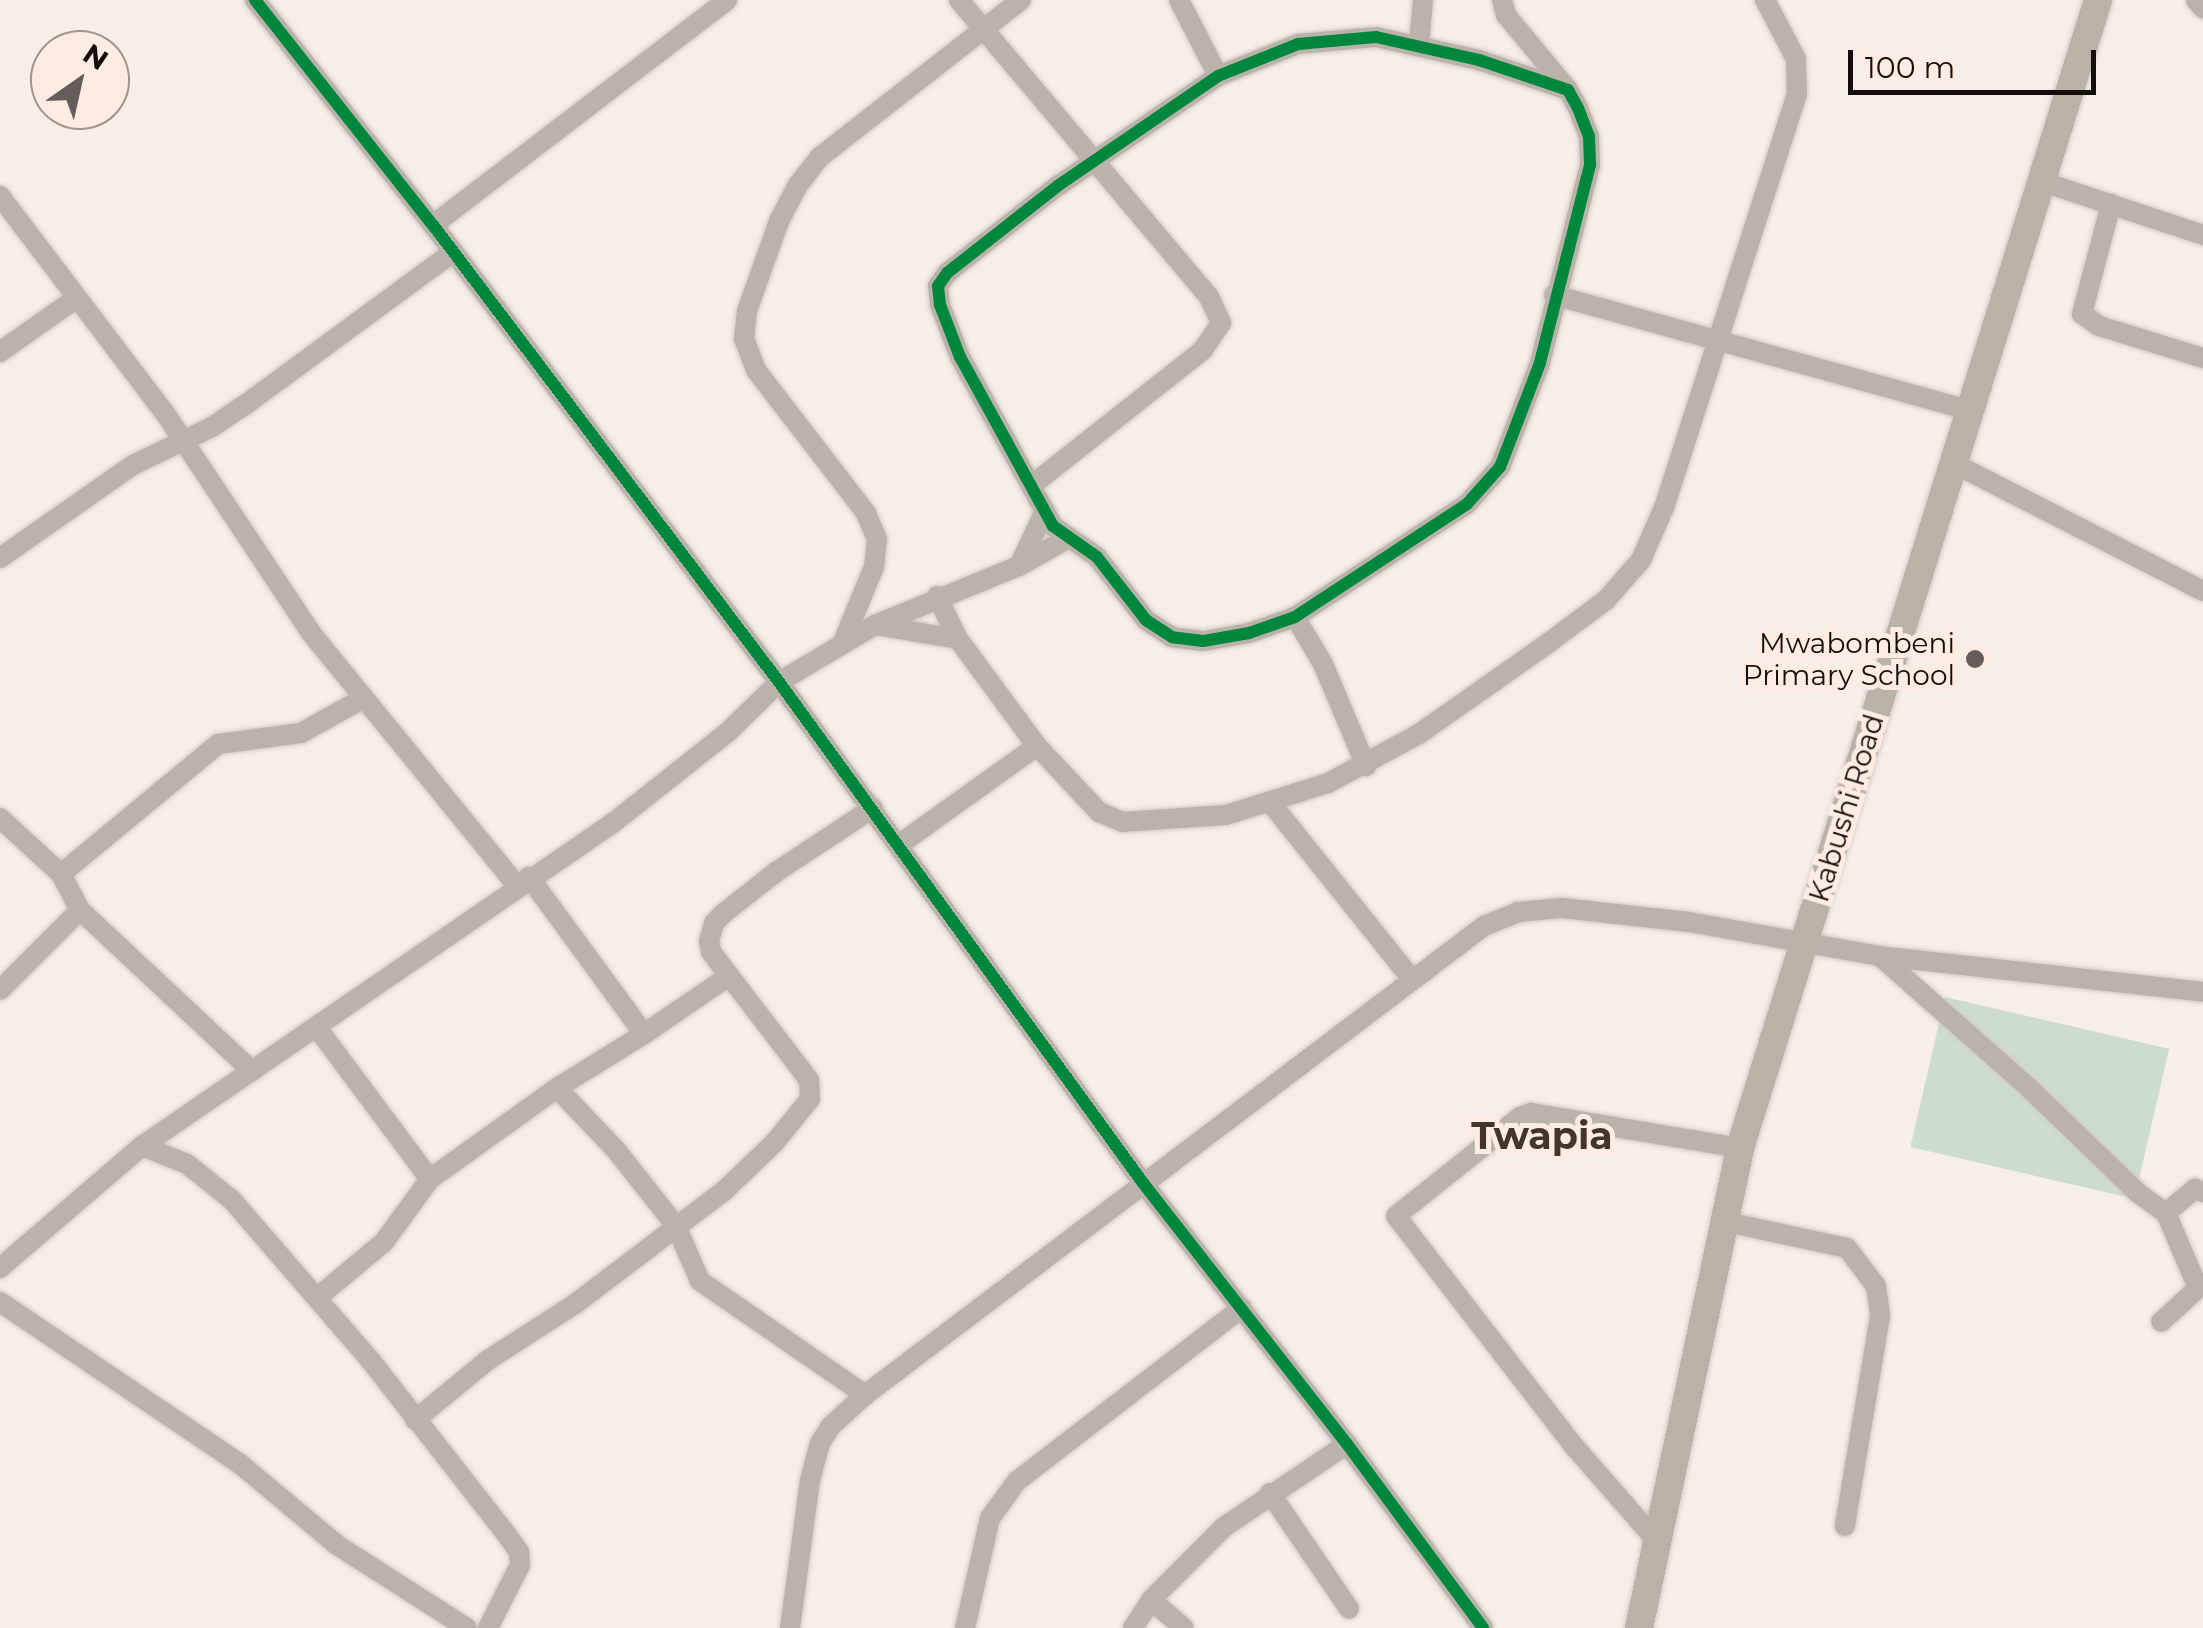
<!DOCTYPE html>
<html>
<head>
<meta charset="utf-8">
<style>
  body { margin:0 }
  #map { position:relative; width:2203px; height:1628px; overflow:hidden; background:#f8eee9; font-family:Montserrat,sans-serif }
  div>[style] { position:absolute }
  .green>* { inset:0; background:#cdddcc; transform-origin:0 0 }
  .roads { filter:drop-shadow(0 0 2px #d2cbc7) drop-shadow(0 0 2px #d2cbc7) }
  .minor>* { height:20px; margin:-10px; padding:0 10px; transform-origin:10px; border-radius:10px; background:#bbb3a9 }
  .secondary>* { height:28px; margin:-14px; padding:0 14px; transform-origin:14px; border-radius:14px; background:#bbb2a7 }
  .cycleway>* { height:12px; margin:-6px; padding:0 6px; transform-origin:6px; border-radius:6px; background:#00873e }
  .dots>* { width:28px; height:28px; translate:-50% -50%; box-sizing:border-box; border:5px solid #feece3; border-radius:50% }
  span { translate:-50% -50%; white-space:nowrap; text-align:center; line-height:1.15; -webkit-text-stroke:10px #feece3; paint-order:stroke }
  .poi-label { font-size:28px; color:#150f0c }
  .right { translate:-100% -50%; text-align:right }
  .street-label { font-size:28px; color:#150f0c }
  .district-label { font-size:38px; color:#42352e; font-weight:700 }
  .north { position:absolute; left:30px; top:30px; width:100px; height:100px; box-sizing:border-box; background:#feece3; border:2px solid #a1948d; border-radius:50%; rotate:34deg; font-size:28px; font-weight:700; line-height:40px; text-align:center; color:#150f0c }
  .north::after { content:''; display:block; margin:auto; width:35px; height:45px; background:#645d59; clip-path:polygon(50% 0,100% 100%,50% 72%,0 100%) }
  .scale { position:absolute; left:1848px; top:50px; width:248px; height:45px; box-sizing:border-box; border:5px solid #150f0c; border-top:0; padding-left:12px; font-size:30px; line-height:35px; white-space:nowrap; color:#150f0c; -webkit-text-stroke:8px #feece3; paint-order:stroke }
</style>
</head>
<body>
<div id="map">
  <div class="green">
    <div style="left:1945px;top:997px;width:230px;height:154px;rotate:13deg"></div>
  </div>
  <div class="roads">
    <div class="minor">
      <div style="left:255px;top:0;width:287px;rotate:51.7deg"></div>
      <div style="left:433px;top:225px;width:573px;rotate:52.87deg"></div>
      <div style="left:779px;top:682px;width:619px;rotate:54deg"></div>
      <div style="left:1143px;top:1183px;width:331px;rotate:52deg"></div>
      <div style="left:1347px;top:1444px;width:229px;rotate:53.5deg"></div>
      <div style="left:959px;top:0;width:388px;rotate:49.9deg"></div>
      <div style="left:1209px;top:297px;width:29px;rotate:65deg"></div>
      <div style="left:1221px;top:323px;width:32px;rotate:124deg"></div>
      <div style="left:1203px;top:350px;width:218px;rotate:141.7deg"></div>
      <div style="left:1179px;top:0;width:85px;rotate:62.8deg"></div>
      <div style="left:1502px;top:0;width:16px;rotate:75deg"></div>
      <div style="left:1506px;top:15px;width:97px;rotate:50.4deg"></div>
      <div style="left:2196px;top:0;width:11px;rotate:49deg"></div>
      <div style="left:1376px;top:37px;width:106px;rotate:12.6deg"></div>
      <div style="left:1479px;top:60px;width:94px;rotate:18.6deg"></div>
      <div style="left:1568px;top:90px;width:21px;rotate:61deg"></div>
      <div style="left:1578px;top:108px;width:30px;rotate:69deg"></div>
      <div style="left:1589px;top:136px;width:29px;rotate:88deg"></div>
      <div style="left:1590px;top:165px;width:204px;rotate:104.2deg"></div>
      <div style="left:1540px;top:363px;width:111px;rotate:111deg"></div>
      <div style="left:1500px;top:467px;width:50px;rotate:131.7deg"></div>
      <div style="left:1467px;top:504px;width:206px;rotate:146.7deg"></div>
      <div style="left:1295px;top:617px;width:49px;rotate:160.8deg"></div>
      <div style="left:1249px;top:633px;width:47px;rotate:170.1deg"></div>
      <div style="left:1203px;top:641px;width:31px;rotate:-173deg"></div>
      <div style="left:1172px;top:637px;width:31px;rotate:-147deg"></div>
      <div style="left:1146px;top:620px;width:80px;rotate:-127.9deg"></div>
      <div style="left:1097px;top:557px;width:54px;rotate:-144.8deg"></div>
      <div style="left:1053px;top:526px;width:193px;rotate:-118.8deg"></div>
      <div style="left:960px;top:357px;width:56px;rotate:-111deg"></div>
      <div style="left:940px;top:305px;width:19px;rotate:-96deg"></div>
      <div style="left:938px;top:286px;width:16px;rotate:-55deg"></div>
      <div style="left:947px;top:273px;width:142px;rotate:-38.2deg"></div>
      <div style="left:1059px;top:185px;width:193px;rotate:-34.4deg"></div>
      <div style="left:1218px;top:76px;width:86px;rotate:-21.8deg"></div>
      <div style="left:1298px;top:44px;width:78px;rotate:-5.1deg"></div>
      <div style="left:1419px;top:44px;width:44px;rotate:-84.8deg"></div>
      <div style="left:2040px;top:181px;width:172px;rotate:18.3deg"></div>
      <div style="left:0;top:196px;width:273px;rotate:52.8deg"></div>
      <div style="left:165px;top:413px;width:264px;rotate:56.4deg"></div>
      <div style="left:311px;top:633px;width:326px;rotate:50.8deg"></div>
      <div style="left:2111px;top:204px;width:114px;rotate:104.8deg"></div>
      <div style="left:2082px;top:314px;width:21px;rotate:35deg"></div>
      <div style="left:2099px;top:326px;width:109px;rotate:17.1deg"></div>
      <div style="left:433px;top:225px;width:370px;rotate:-37.4deg"></div>
      <div style="left:1554px;top:295px;width:430px;rotate:15.5deg"></div>
      <div style="left:0;top:352px;width:92px;rotate:-35.2deg"></div>
      <div style="left:1953px;top:463px;width:281px;rotate:27.1deg"></div>
      <div style="left:0;top:558px;width:162px;rotate:-35deg"></div>
      <div style="left:133px;top:465px;width:88px;rotate:-25.7deg"></div>
      <div style="left:212px;top:427px;width:40px;rotate:-34deg"></div>
      <div style="left:245px;top:405px;width:257px;rotate:-36.3deg"></div>
      <div style="left:1019px;top:566px;width:61px;rotate:-64.7deg"></div>
      <div style="left:937px;top:596px;width:48px;rotate:64deg"></div>
      <div style="left:958px;top:639px;width:133px;rotate:53.6deg"></div>
      <div style="left:1037px;top:746px;width:91px;rotate:46.8deg"></div>
      <div style="left:1099px;top:812px;width:25px;rotate:23deg"></div>
      <div style="left:1122px;top:822px;width:104px;rotate:-3.9deg"></div>
      <div style="left:1226px;top:815px;width:107px;rotate:-17.4deg"></div>
      <div style="left:1328px;top:783px;width:103px;rotate:-28.3deg"></div>
      <div style="left:1419px;top:734px;width:156px;rotate:-35.1deg"></div>
      <div style="left:1547px;top:644px;width:74px;rotate:-36.7deg"></div>
      <div style="left:1606px;top:600px;width:53px;rotate:-48.8deg"></div>
      <div style="left:1641px;top:560px;width:60px;rotate:-66.4deg"></div>
      <div style="left:1665px;top:505px;width:432px;rotate:-72.2deg"></div>
      <div style="left:1797px;top:94px;width:35px;rotate:-92deg"></div>
      <div style="left:1796px;top:59px;width:67px;rotate:-117.7deg"></div>
      <div style="left:1295px;top:617px;width:55px;rotate:59.2deg"></div>
      <div style="left:1323px;top:664px;width:111px;rotate:67.1deg"></div>
      <div style="left:875px;top:625px;width:84px;rotate:9.6deg"></div>
      <div style="left:842px;top:644px;width:83px;rotate:-67.4deg"></div>
      <div style="left:874px;top:567px;width:28px;rotate:-84deg"></div>
      <div style="left:877px;top:539px;width:28px;rotate:-113deg"></div>
      <div style="left:866px;top:513px;width:180px;rotate:-127.6deg"></div>
      <div style="left:756px;top:370px;width:33px;rotate:-111deg"></div>
      <div style="left:744px;top:339px;width:28px;rotate:-84deg"></div>
      <div style="left:747px;top:311px;width:96px;rotate:-70.4deg"></div>
      <div style="left:779px;top:221px;width:41px;rotate:-62.2deg"></div>
      <div style="left:798px;top:185px;width:36px;rotate:-52deg"></div>
      <div style="left:820px;top:157px;width:255px;rotate:-38deg"></div>
      <div style="left:1270px;top:802px;width:226px;rotate:51.3deg"></div>
      <div style="left:0;top:818px;width:83px;rotate:42.6deg"></div>
      <div style="left:61px;top:874px;width:41px;rotate:62.2deg"></div>
      <div style="left:80px;top:910px;width:236px;rotate:43.1deg"></div>
      <div style="left:900px;top:844px;width:168px;rotate:-35.6deg"></div>
      <div style="left:61px;top:874px;width:204px;rotate:-39.6deg"></div>
      <div style="left:218px;top:744px;width:84px;rotate:-7.5deg"></div>
      <div style="left:301px;top:733px;width:72px;rotate:-29.1deg"></div>
      <div style="left:1881px;top:957px;width:198px;rotate:41.5deg"></div>
      <div style="left:2029px;top:1088px;width:151px;rotate:43.9deg"></div>
      <div style="left:2138px;top:1193px;width:34px;rotate:36deg"></div>
      <div style="left:2166px;top:1213px;width:82px;rotate:66.9deg"></div>
      <div style="left:2198px;top:1288px;width:50px;rotate:137.4deg"></div>
      <div style="left:0;top:990px;width:113px;rotate:-45deg"></div>
      <div style="left:318px;top:1029px;width:187px;rotate:53.3deg"></div>
      <div style="left:644px;top:1034px;width:103px;rotate:-34.3deg"></div>
      <div style="left:557px;top:1088px;width:86px;rotate:46.4deg"></div>
      <div style="left:616px;top:1150px;width:97px;rotate:51.7deg"></div>
      <div style="left:676px;top:1226px;width:60px;rotate:66.4deg"></div>
      <div style="left:700px;top:1281px;width:201px;rotate:34.6deg"></div>
      <div style="left:142px;top:1146px;width:48px;rotate:21.8deg"></div>
      <div style="left:187px;top:1164px;width:58px;rotate:38.7deg"></div>
      <div style="left:232px;top:1200px;width:213px;rotate:49.2deg"></div>
      <div style="left:371px;top:1361px;width:216px;rotate:52deg"></div>
      <div style="left:504px;top:1531px;width:26px;rotate:54deg"></div>
      <div style="left:519px;top:1552px;width:13px;rotate:86deg"></div>
      <div style="left:520px;top:1565px;width:71px;rotate:116.9deg"></div>
      <div style="left:2166px;top:1213px;width:38px;rotate:-40deg"></div>
      <div style="left:2195px;top:1189px;width:9px;rotate:21deg"></div>
      <div style="left:1722px;top:1221px;width:128px;rotate:12.2deg"></div>
      <div style="left:1847px;top:1248px;width:48px;rotate:52.7deg"></div>
      <div style="left:1876px;top:1286px;width:30px;rotate:82deg"></div>
      <div style="left:1880px;top:1316px;width:213px;rotate:99.5deg"></div>
      <div style="left:0;top:1268px;width:187px;rotate:-40.7deg"></div>
      <div style="left:142px;top:1146px;width:571px;rotate:-34.44deg"></div>
      <div style="left:613px;top:823px;width:148px;rotate:-38.4deg"></div>
      <div style="left:729px;top:731px;width:70px;rotate:-44.4deg"></div>
      <div style="left:779px;top:682px;width:112px;rotate:-30.7deg"></div>
      <div style="left:875px;top:625px;width:156px;rotate:-22.3deg"></div>
      <div style="left:1019px;top:566px;width:55px;rotate:-29.4deg"></div>
      <div style="left:318px;top:1297px;width:86px;rotate:-39.8deg"></div>
      <div style="left:384px;top:1242px;width:78px;rotate:-53.9deg"></div>
      <div style="left:430px;top:1179px;width:156px;rotate:-35.6deg"></div>
      <div style="left:557px;top:1088px;width:102px;rotate:-31.8deg"></div>
      <div style="left:644px;top:1034px;width:195px;rotate:-126.2deg"></div>
      <div style="left:0;top:1302px;width:288px;rotate:34deg"></div>
      <div style="left:239px;top:1463px;width:128px;rotate:39.9deg"></div>
      <div style="left:337px;top:1545px;width:154px;rotate:32.6deg"></div>
      <div style="left:415px;top:1420px;width:94px;rotate:-39.4deg"></div>
      <div style="left:488px;top:1360px;width:103px;rotate:-32.8deg"></div>
      <div style="left:575px;top:1304px;width:188px;rotate:-37.2deg"></div>
      <div style="left:725px;top:1190px;width:69px;rotate:-43.8deg"></div>
      <div style="left:775px;top:1142px;width:55px;rotate:-50.9deg"></div>
      <div style="left:810px;top:1099px;width:19px;rotate:-93deg"></div>
      <div style="left:809px;top:1080px;width:161px;rotate:-127.4deg"></div>
      <div style="left:711px;top:952px;width:11px;rotate:-100deg"></div>
      <div style="left:709px;top:941px;width:19px;rotate:-74deg"></div>
      <div style="left:714px;top:923px;width:14px;rotate:-45deg"></div>
      <div style="left:724px;top:913px;width:66px;rotate:-38.3deg"></div>
      <div style="left:776px;top:872px;width:116px;rotate:-33.4deg"></div>
      <div style="left:1270px;top:1493px;width:140px;rotate:55.7deg"></div>
      <div style="left:1655px;top:1539px;width:125px;rotate:-131.1deg"></div>
      <div style="left:1573px;top:1445px;width:289px;rotate:-127.7deg"></div>
      <div style="left:1396px;top:1216px;width:159px;rotate:-38.6deg"></div>
      <div style="left:1520px;top:1117px;width:12px;rotate:-20deg"></div>
      <div style="left:1531px;top:1113px;width:212px;rotate:9.5deg"></div>
      <div style="left:1151px;top:1600px;width:43px;rotate:40.3deg"></div>
      <div style="left:790px;top:1628px;width:149px;rotate:-82.3deg"></div>
      <div style="left:810px;top:1480px;width:38px;rotate:-75deg"></div>
      <div style="left:820px;top:1443px;width:20px;rotate:-57deg"></div>
      <div style="left:831px;top:1426px;width:46px;rotate:-42.4deg"></div>
      <div style="left:865px;top:1395px;width:777px;rotate:-37.15deg"></div>
      <div style="left:1484px;top:926px;width:37px;rotate:-22deg"></div>
      <div style="left:1518px;top:912px;width:44px;rotate:-5.2deg"></div>
      <div style="left:1562px;top:908px;width:128px;rotate:6.3deg"></div>
      <div style="left:1689px;top:922px;width:193px;rotate:10.1deg"></div>
      <div style="left:1879px;top:956px;width:326px;rotate:6.3deg"></div>
      <div style="left:965px;top:1628px;width:113px;rotate:-77.2deg"></div>
      <div style="left:990px;top:1518px;width:46px;rotate:-53.9deg"></div>
      <div style="left:1017px;top:1481px;width:284px;rotate:-37.6deg"></div>
      <div style="left:1133px;top:1628px;width:33px;rotate:-57deg"></div>
      <div style="left:1151px;top:1600px;width:103px;rotate:-45deg"></div>
      <div style="left:1224px;top:1527px;width:148px;rotate:-34deg"></div>
    </div>
    <div class="secondary">
      <div style="left:1639px;top:1628px;width:491px;rotate:-78.1deg"></div>
      <div style="left:1740px;top:1148px;width:1203px;rotate:-72.68deg"></div>
    </div>
  </div>
  <div class="cycleway">
    <div style="left:255px;top:0;width:287px;rotate:51.7deg"></div>
    <div style="left:433px;top:225px;width:573px;rotate:52.87deg"></div>
    <div style="left:779px;top:682px;width:619px;rotate:54deg"></div>
    <div style="left:1143px;top:1183px;width:331px;rotate:52deg"></div>
    <div style="left:1347px;top:1444px;width:229px;rotate:53.5deg"></div>
    <div style="left:1376px;top:37px;width:106px;rotate:12.6deg"></div>
    <div style="left:1479px;top:60px;width:94px;rotate:18.6deg"></div>
    <div style="left:1568px;top:90px;width:21px;rotate:61deg"></div>
    <div style="left:1578px;top:108px;width:30px;rotate:69deg"></div>
    <div style="left:1589px;top:136px;width:29px;rotate:88deg"></div>
    <div style="left:1590px;top:165px;width:204px;rotate:104.2deg"></div>
    <div style="left:1540px;top:363px;width:111px;rotate:111deg"></div>
    <div style="left:1500px;top:467px;width:50px;rotate:131.7deg"></div>
    <div style="left:1467px;top:504px;width:206px;rotate:146.7deg"></div>
    <div style="left:1295px;top:617px;width:49px;rotate:160.8deg"></div>
    <div style="left:1249px;top:633px;width:47px;rotate:170.1deg"></div>
    <div style="left:1203px;top:641px;width:31px;rotate:-173deg"></div>
    <div style="left:1172px;top:637px;width:31px;rotate:-147deg"></div>
    <div style="left:1146px;top:620px;width:80px;rotate:-127.9deg"></div>
    <div style="left:1097px;top:557px;width:54px;rotate:-144.8deg"></div>
    <div style="left:1053px;top:526px;width:193px;rotate:-118.8deg"></div>
    <div style="left:960px;top:357px;width:56px;rotate:-111deg"></div>
    <div style="left:940px;top:305px;width:19px;rotate:-96deg"></div>
    <div style="left:938px;top:286px;width:16px;rotate:-55deg"></div>
    <div style="left:947px;top:273px;width:142px;rotate:-38.2deg"></div>
    <div style="left:1059px;top:185px;width:193px;rotate:-34.4deg"></div>
    <div style="left:1218px;top:76px;width:86px;rotate:-21.8deg"></div>
    <div style="left:1298px;top:44px;width:78px;rotate:-5.1deg"></div>
  </div>
  <div class="dots">
    <div style="left:1975px;top:659px;background:#645d59"></div>
  </div>
  <div class="poi-label">
    <span class="right" style="left:1955px;top:659px">Mwabombeni<br>Primary School</span>
  </div>
  <div class="street-label">
    <span style="left:1846px;top:808px;rotate:-73deg">Kabushi Road</span>
  </div>
  <div class="district-label">
    <span style="left:1542px;top:1136px">Twapia</span>
  </div>
  <div class="north">N</div>
  <div class="scale">100 m</div>
</div>
</body>
</html>
